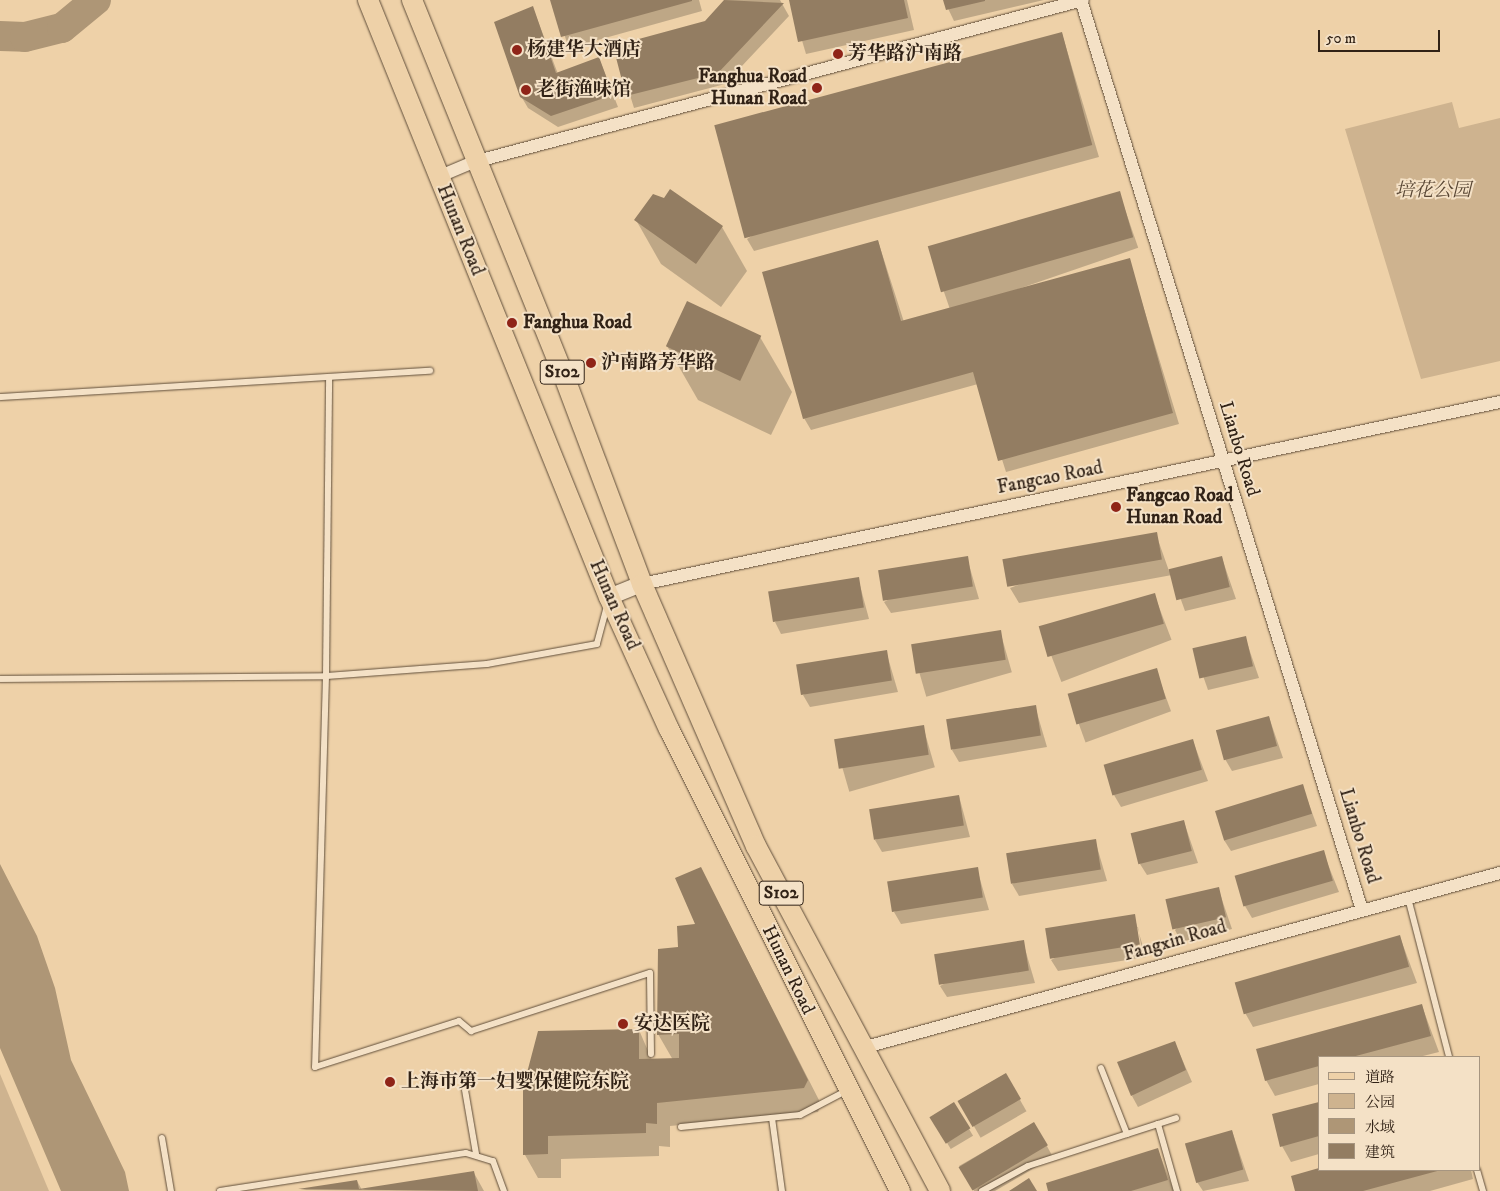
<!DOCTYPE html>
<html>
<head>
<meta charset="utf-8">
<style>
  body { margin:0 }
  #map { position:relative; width:1500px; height:1191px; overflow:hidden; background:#eed1a8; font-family:"IM FELL DW Pica","Noto Serif SC",serif }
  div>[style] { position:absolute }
  .green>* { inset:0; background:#ceb38f }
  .water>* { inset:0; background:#ae9676 }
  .shadow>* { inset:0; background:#0003; transform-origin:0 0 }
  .river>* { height:30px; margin:-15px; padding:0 15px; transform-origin:15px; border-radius:15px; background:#ae9676 }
  .building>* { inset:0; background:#937d62; transform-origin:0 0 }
  .roads { filter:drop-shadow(0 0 1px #604e3a) drop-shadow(0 0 1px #604e3a) }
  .service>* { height:6px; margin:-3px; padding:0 3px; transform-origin:3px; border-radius:3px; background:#f4e1c6 }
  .minor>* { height:12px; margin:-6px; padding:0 6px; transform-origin:6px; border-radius:6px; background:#f4e1c6 }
  .tertiary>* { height:16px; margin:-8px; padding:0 8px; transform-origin:8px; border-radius:8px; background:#f4e1c6 }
  .primary>* { height:20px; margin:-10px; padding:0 10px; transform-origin:10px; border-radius:10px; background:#eed1a8 }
  .dots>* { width:14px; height:14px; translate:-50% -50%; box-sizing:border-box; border:2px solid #f4e1c6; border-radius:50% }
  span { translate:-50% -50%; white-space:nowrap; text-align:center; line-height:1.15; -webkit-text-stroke:4px #f4e1c6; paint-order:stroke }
  .shield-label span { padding:1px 4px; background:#f4e1c6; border:1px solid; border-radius:4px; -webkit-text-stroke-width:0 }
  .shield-label { font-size:18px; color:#312216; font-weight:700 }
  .poi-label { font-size:19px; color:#312216; font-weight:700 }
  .left { translate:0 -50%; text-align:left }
  .right { translate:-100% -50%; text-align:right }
  .park-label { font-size:19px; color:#584634; font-style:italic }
  .street-label { font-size:19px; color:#312216 }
  .legend { position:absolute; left:1318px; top:1056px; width:162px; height:115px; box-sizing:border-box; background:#f4e1c6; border:1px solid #a69580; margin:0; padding:6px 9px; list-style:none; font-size:15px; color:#312216 }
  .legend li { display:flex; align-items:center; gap:10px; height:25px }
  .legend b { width:25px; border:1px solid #a69580 }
  .scale { position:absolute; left:1318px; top:30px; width:122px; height:22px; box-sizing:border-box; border:2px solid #312216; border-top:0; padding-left:6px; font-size:15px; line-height:18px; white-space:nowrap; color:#312216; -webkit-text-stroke:4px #f4e1c6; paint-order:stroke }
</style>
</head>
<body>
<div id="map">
  <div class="green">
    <div style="clip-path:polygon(1452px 102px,1459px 128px,1500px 118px,1500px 361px,1421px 379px,1345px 129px)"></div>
    <div style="clip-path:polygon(0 1074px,49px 1191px,0 1191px)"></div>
  </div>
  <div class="water">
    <div style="clip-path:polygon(0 864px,37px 936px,55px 988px,71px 1060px,125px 1172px,129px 1191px,61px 1191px,0 1048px)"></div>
  </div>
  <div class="shadow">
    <div style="clip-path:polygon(552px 0,699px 0,702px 11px,569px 48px)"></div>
    <div style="clip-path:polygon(726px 0,780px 0,789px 16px,725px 84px,634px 108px,615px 47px,706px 22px)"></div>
    <div style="clip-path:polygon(790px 0,907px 0,914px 30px,806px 54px)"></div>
    <div style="clip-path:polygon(944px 0,1044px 0,954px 21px)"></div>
    <div style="clip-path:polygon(533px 8px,558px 74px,599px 58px,618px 107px,558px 127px,528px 108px,521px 96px)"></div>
    <div style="clip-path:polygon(1062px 34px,1099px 157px,754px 251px,747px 239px)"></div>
    <div style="left:1119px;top:192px;width:59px;height:198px;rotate:71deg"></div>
    <div style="clip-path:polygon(664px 200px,722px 227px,747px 271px,721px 307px,661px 264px,636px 220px)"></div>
    <div style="clip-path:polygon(878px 241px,904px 322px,1129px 260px,1179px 424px,1006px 472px,978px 384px,811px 430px,804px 418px)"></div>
    <div style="clip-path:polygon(760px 337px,792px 392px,771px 435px,698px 400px,667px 346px)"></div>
    <div style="clip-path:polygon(1156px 534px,1169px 571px,1222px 558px,1236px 599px,1185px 611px,1172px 575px,1019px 603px,1010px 588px)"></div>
    <div style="clip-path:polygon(967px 558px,979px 599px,891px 613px,884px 602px)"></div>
    <div style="clip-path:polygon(858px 578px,869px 619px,781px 634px,775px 622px)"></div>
    <div style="left:1154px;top:594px;width:49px;height:118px;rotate:69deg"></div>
    <div style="left:1000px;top:631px;width:43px;height:89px;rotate:74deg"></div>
    <div style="clip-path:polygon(1245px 637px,1259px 678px,1208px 690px,1194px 650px)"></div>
    <div style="clip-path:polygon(886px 651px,898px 692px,810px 707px,803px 695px)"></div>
    <div style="left:1156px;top:670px;width:44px;height:91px;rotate:70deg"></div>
    <div style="clip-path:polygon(1035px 706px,1047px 747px,959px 762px,952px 750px)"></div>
    <div style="clip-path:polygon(1269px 717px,1283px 758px,1232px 771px,1225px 759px)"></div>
    <div style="left:923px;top:726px;width:43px;height:89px;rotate:74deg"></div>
    <div style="clip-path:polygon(1193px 741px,1208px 781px,1121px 807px,1114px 795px)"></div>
    <div style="clip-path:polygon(1302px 785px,1317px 826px,1231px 851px,1224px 840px)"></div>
    <div style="clip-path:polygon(959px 796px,970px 837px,882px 852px,875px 840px)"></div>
    <div style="clip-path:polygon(1184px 822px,1198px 863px,1147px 875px,1140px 864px)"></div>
    <div style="clip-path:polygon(1095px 840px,1107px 881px,1019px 896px,1012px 884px)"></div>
    <div style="clip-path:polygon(1323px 852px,1339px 892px,1252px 918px,1245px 906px)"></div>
    <div style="clip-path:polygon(701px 869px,821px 1104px,818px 1112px,670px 1126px,670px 1147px,659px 1146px,659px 1156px,561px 1159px,561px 1178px,538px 1178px,525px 1155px,525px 1088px,639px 1030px,652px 1060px,673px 1060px,658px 1034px,679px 948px,697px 925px)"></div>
    <div style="clip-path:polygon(977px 869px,989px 910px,901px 924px,894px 912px)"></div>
    <div style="clip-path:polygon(1218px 888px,1232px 929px,1181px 942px,1175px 930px)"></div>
    <div style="clip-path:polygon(evenodd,1134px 916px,1146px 957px,1058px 971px,1051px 960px,1134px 916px,1135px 927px,1138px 927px,1142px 951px,1139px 952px,1135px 927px)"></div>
    <div style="clip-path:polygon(1400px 937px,1417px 983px,1253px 1027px,1244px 1011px)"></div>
    <div style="clip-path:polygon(1023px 942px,1035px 983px,947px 997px,940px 986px)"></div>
    <div style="clip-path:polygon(1422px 1006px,1439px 1052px,1419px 1057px,1319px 1057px,1319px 1084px,1275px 1096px,1266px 1080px)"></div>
    <div style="clip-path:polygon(1175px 1043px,1192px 1082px,1138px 1107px,1132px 1096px)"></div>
    <div style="left:1005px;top:1074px;width:43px;height:53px;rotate:60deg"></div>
    <div style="clip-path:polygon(1319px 1103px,1319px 1154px,1291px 1162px,1282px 1146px)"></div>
    <div style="left:954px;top:1104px;width:37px;height:26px;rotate:59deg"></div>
    <div style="clip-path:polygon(1034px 1123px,1053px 1157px,995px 1191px,974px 1191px,959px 1166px)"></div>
    <div style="clip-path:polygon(1232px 1131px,1249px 1181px,1203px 1191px,1197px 1182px)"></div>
    <div style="clip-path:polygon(1158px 1150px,1174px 1191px,1050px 1191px)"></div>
    <div style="clip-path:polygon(1319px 1170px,1471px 1170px,1473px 1179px,1430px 1191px,1296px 1191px)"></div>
    <div style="clip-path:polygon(474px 1173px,484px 1191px,300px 1190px,357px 1181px,362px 1190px)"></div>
  </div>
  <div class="river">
    <div style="left:0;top:36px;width:25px;rotate:2deg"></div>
    <div style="left:25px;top:37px;width:38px;rotate:-14deg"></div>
    <div style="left:62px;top:28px;width:44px;rotate:-39.5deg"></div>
  </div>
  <div class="building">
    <div style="clip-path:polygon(550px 0,692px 0,692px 1px,561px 37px)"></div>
    <div style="clip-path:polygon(724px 0,784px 3px,718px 73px,626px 96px,613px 46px,705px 21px)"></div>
    <div style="clip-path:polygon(789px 0,904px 0,908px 18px,798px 42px)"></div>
    <div style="clip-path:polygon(943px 0,985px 0,985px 1px,946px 10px)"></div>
    <div style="clip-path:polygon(533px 6px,556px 73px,599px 57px,613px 95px,551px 116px,520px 97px,494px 22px)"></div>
    <div style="left:1062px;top:32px;width:117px;height:360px;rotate:75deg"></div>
    <div style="clip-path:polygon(670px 189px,723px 226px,696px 264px,634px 220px,653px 194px,664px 198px)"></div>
    <div style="left:1120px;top:191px;width:48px;height:200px;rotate:74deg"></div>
    <div style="clip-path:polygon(878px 240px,901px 321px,1130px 258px,1173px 413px,998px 461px,973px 372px,803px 419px,762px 272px)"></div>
    <div style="left:687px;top:301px;width:82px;height:50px;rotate:25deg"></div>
    <div style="left:1157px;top:532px;width:28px;height:157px;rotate:80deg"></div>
    <div style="left:968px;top:556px;width:31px;height:91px;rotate:81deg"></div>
    <div style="left:1222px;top:556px;width:32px;height:55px;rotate:76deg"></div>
    <div style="left:859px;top:577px;width:31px;height:92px;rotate:81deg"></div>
    <div style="left:1155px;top:593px;width:32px;height:121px;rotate:74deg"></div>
    <div style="left:1001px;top:630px;width:30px;height:91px;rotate:81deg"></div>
    <div style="left:1246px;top:636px;width:31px;height:55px;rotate:77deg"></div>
    <div style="left:887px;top:650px;width:31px;height:92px;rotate:81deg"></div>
    <div style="left:1157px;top:668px;width:32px;height:93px;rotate:74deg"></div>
    <div style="left:1036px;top:705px;width:31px;height:91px;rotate:81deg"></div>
    <div style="left:1269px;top:716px;width:31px;height:55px;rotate:75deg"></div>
    <div style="left:924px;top:725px;width:30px;height:91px;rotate:81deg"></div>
    <div style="left:1193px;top:739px;width:32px;height:93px;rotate:74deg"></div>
    <div style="left:1303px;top:784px;width:31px;height:92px;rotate:73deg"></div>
    <div style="left:959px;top:795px;width:31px;height:91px;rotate:81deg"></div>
    <div style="left:1184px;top:820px;width:32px;height:55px;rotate:76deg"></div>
    <div style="left:1096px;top:839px;width:31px;height:91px;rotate:81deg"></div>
    <div style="left:1324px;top:850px;width:32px;height:93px;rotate:74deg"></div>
    <div style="clip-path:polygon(701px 867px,808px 1080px,804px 1088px,657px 1103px,657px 1124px,646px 1123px,646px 1133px,548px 1136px,548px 1154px,523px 1155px,523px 1088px,538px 1031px,639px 1029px,639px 1059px,679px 1058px,679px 1034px,657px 1035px,658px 949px,678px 947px,677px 926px,695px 924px,675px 878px)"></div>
    <div style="left:978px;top:867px;width:31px;height:92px;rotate:81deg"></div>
    <div style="left:1219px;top:887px;width:31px;height:55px;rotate:77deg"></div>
    <div style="left:1135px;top:914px;width:31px;height:91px;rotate:81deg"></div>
    <div style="left:1400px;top:935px;width:33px;height:172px;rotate:74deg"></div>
    <div style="left:1024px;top:940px;width:31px;height:91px;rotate:81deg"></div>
    <div style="clip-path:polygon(1422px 1004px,1431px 1036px,1352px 1057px,1319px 1057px,1319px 1066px,1265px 1081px,1256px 1049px)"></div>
    <div style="clip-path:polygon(1175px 1041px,1186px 1070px,1131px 1096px,1117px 1062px)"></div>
    <div style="left:1006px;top:1073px;width:30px;height:56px;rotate:60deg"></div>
    <div style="left:954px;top:1102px;width:31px;height:29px;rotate:58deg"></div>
    <div style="clip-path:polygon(1319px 1102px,1319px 1136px,1280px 1147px,1272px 1114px)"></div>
    <div style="left:1034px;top:1122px;width:27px;height:88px;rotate:59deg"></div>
    <div style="left:1232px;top:1130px;width:41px;height:49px;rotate:74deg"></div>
    <div style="clip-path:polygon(1158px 1148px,1168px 1180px,1131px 1191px,1048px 1191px,1046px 1183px)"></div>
    <div style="clip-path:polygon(1319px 1168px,1319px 1170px,1441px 1170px,1363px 1191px,1295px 1191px,1291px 1176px)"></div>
    <div style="clip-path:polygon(474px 1171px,478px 1191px,298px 1189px,357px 1180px,359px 1189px)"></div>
    <div style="clip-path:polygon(1029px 1178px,1037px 1191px,1009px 1191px)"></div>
  </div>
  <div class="roads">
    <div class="service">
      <div style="left:0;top:397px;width:431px;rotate:-3.5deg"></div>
      <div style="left:607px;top:606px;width:39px;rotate:105deg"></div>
      <div style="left:597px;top:644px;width:112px;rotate:169.7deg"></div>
      <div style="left:487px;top:664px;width:161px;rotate:175.7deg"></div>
      <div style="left:326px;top:676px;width:391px;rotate:91.6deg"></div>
      <div style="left:315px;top:1067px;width:151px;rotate:-17.7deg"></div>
      <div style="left:459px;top:1021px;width:16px;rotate:40deg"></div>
      <div style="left:471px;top:1031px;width:188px;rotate:-18deg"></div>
      <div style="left:650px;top:973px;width:81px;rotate:89.3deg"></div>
      <div style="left:0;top:679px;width:326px;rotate:-0.5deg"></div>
      <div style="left:326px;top:676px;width:299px;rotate:-89.4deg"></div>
      <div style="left:1408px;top:898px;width:164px;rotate:75.5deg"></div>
      <div style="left:1101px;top:1068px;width:71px;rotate:68.5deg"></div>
      <div style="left:465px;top:1090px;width:65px;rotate:80.2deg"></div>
      <div style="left:772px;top:1118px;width:74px;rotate:82.2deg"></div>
      <div style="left:1158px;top:1124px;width:19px;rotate:-18deg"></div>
      <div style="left:681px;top:1127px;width:120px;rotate:-5.8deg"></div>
      <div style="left:800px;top:1115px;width:52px;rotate:-27.6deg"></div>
      <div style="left:162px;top:1138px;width:54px;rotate:80.4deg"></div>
      <div style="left:1477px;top:1170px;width:22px;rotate:74deg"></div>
      <div style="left:220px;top:1191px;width:249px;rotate:-8.8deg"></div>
      <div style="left:466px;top:1153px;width:28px;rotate:17deg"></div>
      <div style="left:493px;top:1161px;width:32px;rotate:70deg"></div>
      <div style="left:982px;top:1191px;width:52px;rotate:-28.5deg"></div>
      <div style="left:1028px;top:1166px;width:137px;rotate:-17.9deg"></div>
      <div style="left:1158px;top:1124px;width:70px;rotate:74.2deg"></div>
    </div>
    <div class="minor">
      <div style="left:1081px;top:0;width:952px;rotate:72.84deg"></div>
      <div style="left:438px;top:177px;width:39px;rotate:-23deg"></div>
      <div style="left:474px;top:162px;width:630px;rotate:-14.9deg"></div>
      <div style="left:642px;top:584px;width:877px;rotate:-11.98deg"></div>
      <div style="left:862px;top:1048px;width:662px;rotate:-15.34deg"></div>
    </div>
    <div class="tertiary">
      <div style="left:609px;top:597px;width:35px;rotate:-22deg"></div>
    </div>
    <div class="primary">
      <div style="left:368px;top:0;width:644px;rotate:68.02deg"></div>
      <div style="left:609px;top:597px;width:145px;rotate:65.6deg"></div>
      <div style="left:669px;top:729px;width:517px;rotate:63.43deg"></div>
      <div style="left:412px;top:0;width:400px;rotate:68deg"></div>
      <div style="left:562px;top:371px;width:228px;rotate:69.4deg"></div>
      <div style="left:642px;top:584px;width:286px;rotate:66.5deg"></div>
      <div style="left:756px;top:846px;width:391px;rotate:61.9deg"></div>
    </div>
  </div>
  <div class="dots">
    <div style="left:517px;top:50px;background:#8f2418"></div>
    <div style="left:838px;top:54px;background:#8f2418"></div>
    <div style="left:817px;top:88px;background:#8f2418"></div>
    <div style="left:526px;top:90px;background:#8f2418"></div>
    <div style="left:512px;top:323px;background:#8f2418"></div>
    <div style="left:591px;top:363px;background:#8f2418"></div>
    <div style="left:1116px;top:507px;background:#8f2418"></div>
    <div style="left:623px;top:1024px;background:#8f2418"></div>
    <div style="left:390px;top:1082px;background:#8f2418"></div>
  </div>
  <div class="shield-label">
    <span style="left:562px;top:372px">S102</span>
    <span style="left:781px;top:893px">S102</span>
  </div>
  <div class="poi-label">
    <span class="left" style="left:527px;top:50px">杨建华大酒店</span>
    <span class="left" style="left:848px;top:54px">芳华路沪南路</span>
    <span class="right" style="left:807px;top:88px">Fanghua Road<br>Hunan Road</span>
    <span class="left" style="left:536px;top:90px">老街渔味馆</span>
    <span class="left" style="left:523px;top:323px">Fanghua Road</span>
    <span class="left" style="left:601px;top:363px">沪南路芳华路</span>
    <span class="left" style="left:1126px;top:507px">Fangcao Road<br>Hunan Road</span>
    <span class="left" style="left:634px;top:1024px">安达医院</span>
    <span class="left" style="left:401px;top:1082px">上海市第一妇婴保健院东院</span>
  </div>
  <div class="park-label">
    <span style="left:1433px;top:191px">培花公园</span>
  </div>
  <div class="street-label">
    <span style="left:460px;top:230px;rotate:68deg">Hunan Road</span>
    <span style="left:1239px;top:449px;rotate:73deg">Lianbo Road</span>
    <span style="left:1050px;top:478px;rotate:-11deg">Fangcao Road</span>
    <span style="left:614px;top:605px;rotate:66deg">Hunan Road</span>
    <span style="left:1359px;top:836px;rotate:73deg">Lianbo Road</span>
    <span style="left:1175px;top:941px;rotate:-16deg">Fangxin Road</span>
    <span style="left:788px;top:970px;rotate:64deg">Hunan Road</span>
  </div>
  <ul class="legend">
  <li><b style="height:6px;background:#eed1a8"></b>道路</li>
  <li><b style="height:14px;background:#ceb38f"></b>公园</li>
  <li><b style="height:14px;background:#ae9676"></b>水域</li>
  <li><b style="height:14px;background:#937d62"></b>建筑</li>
  </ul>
  <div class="scale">50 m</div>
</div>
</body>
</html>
